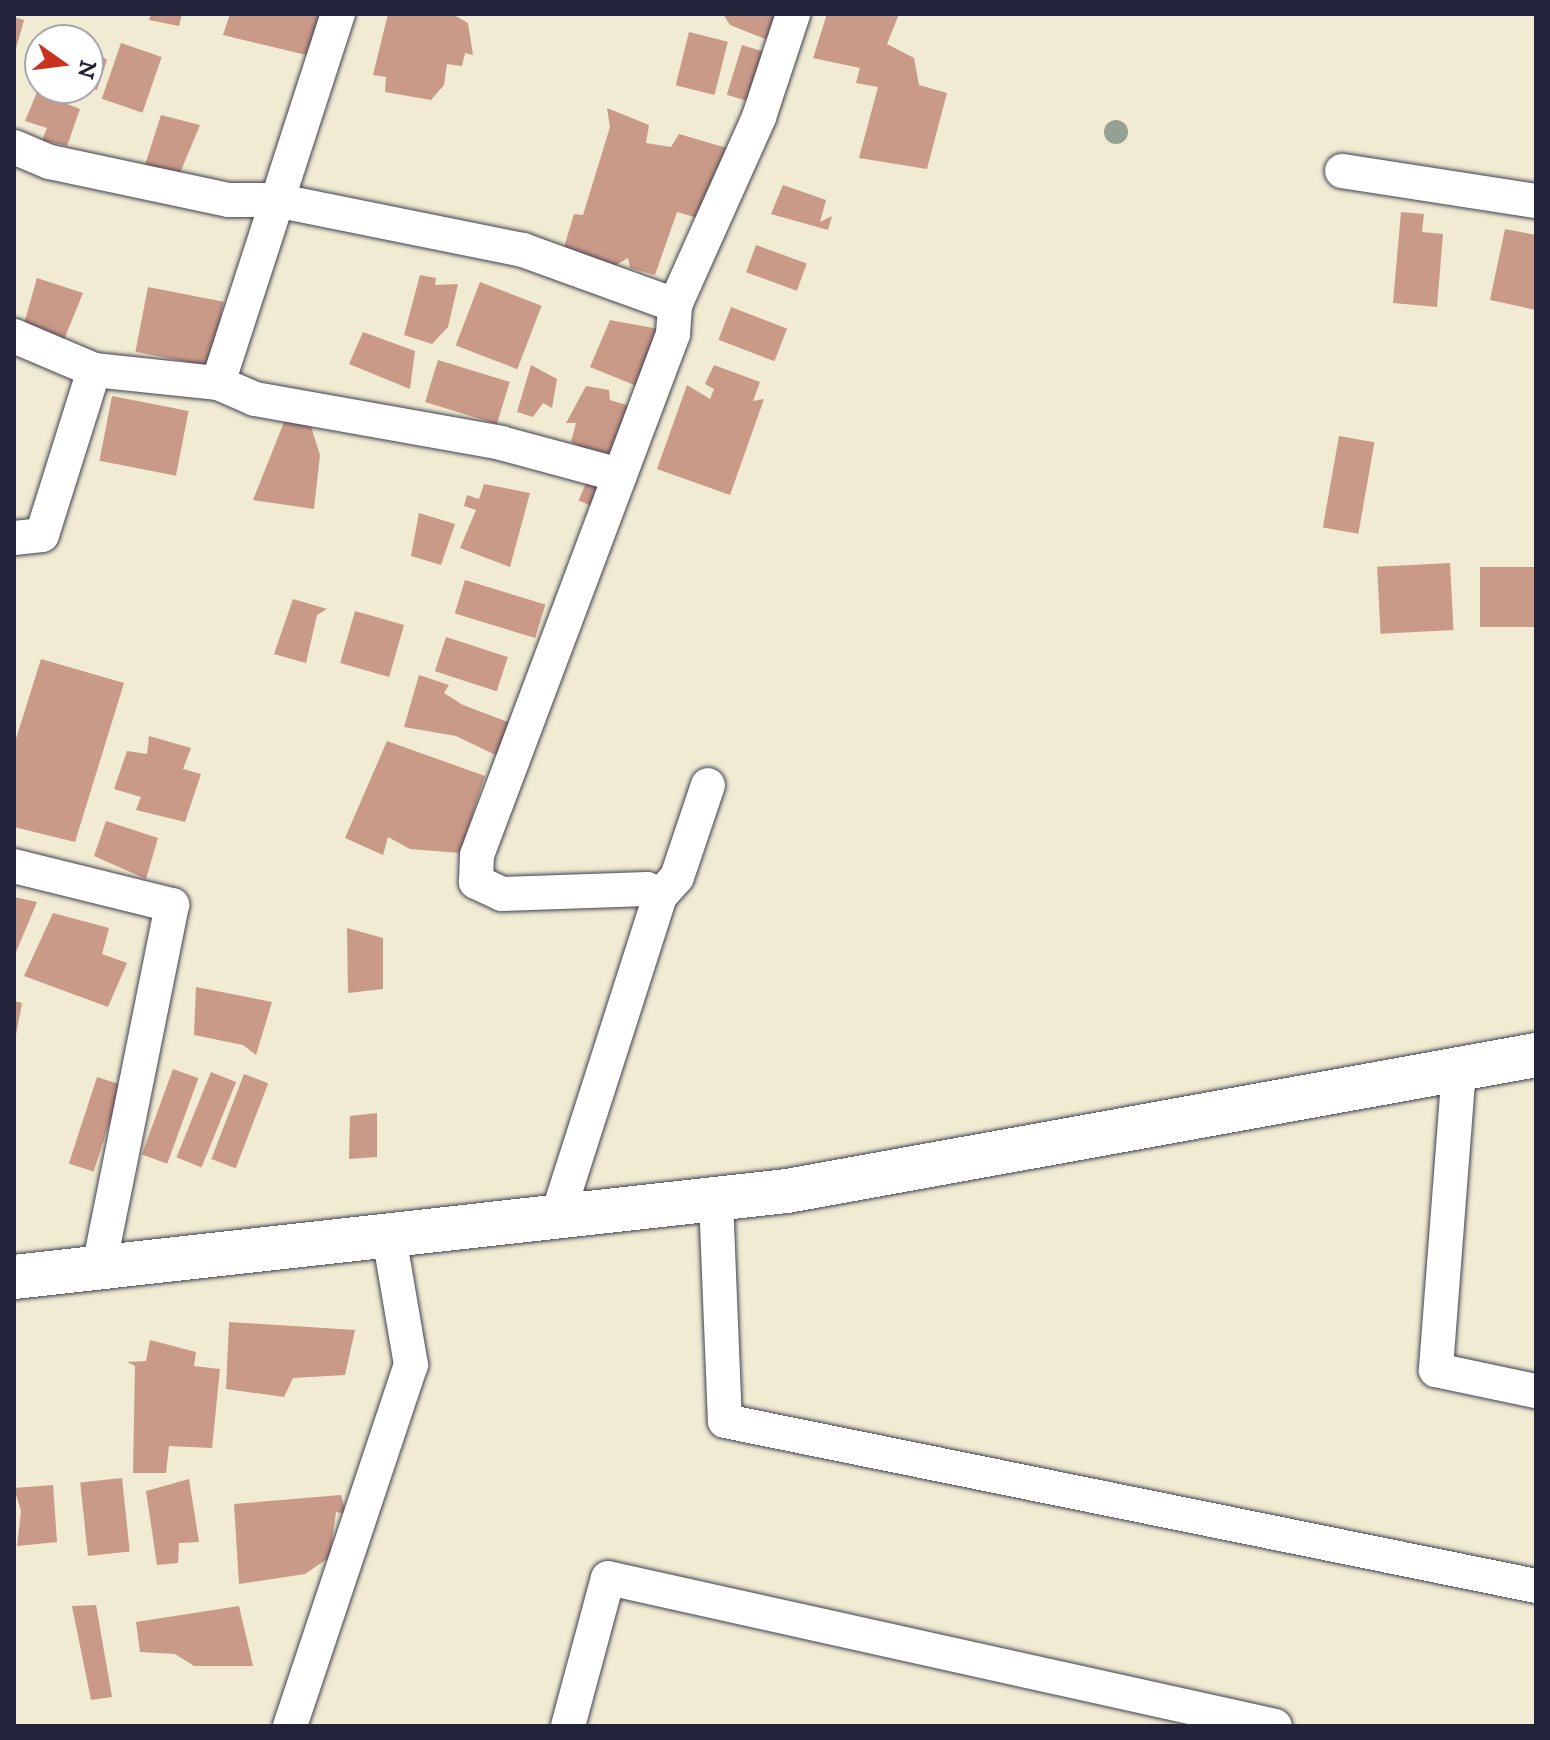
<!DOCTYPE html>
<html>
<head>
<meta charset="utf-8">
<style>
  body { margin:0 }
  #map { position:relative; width:1550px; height:1740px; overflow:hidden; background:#f0ebd2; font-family:"IM FELL DW Pica",serif }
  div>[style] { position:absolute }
  .building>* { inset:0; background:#ca9a88; transform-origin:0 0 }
  .roads { filter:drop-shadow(0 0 2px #414052) drop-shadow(0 0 2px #414052) }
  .minor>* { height:34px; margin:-17px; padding:0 17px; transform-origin:17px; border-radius:17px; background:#fff }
  .major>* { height:44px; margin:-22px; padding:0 22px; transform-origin:22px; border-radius:22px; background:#fff }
  .trees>* { width:24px; height:24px; margin:-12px; border-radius:50%; background:#94a091 }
  span { translate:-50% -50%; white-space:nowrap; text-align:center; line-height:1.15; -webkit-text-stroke:7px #fff; paint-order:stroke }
  .frame { position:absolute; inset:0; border:16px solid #22223b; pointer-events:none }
  .north { position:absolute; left:24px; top:24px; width:80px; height:80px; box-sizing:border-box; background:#fff; border:2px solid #a7a7b1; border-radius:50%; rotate:104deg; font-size:22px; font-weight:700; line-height:32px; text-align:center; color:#22223b }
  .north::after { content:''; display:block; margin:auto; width:28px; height:36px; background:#c8321e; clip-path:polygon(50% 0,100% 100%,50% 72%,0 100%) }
</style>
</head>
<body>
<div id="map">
  <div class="building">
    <div style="clip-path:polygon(151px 14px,182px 14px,179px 26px,149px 20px)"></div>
    <div style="clip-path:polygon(230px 14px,333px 14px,319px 58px,223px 35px)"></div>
    <div style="clip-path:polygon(388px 14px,452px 14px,468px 23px,473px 55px,465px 53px,462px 66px,447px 64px,444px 85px,431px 100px,385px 92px,386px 77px,373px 75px)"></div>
    <div style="clip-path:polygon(723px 14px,781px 14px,773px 42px,730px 25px)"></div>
    <div style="clip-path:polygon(827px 14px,899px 14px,887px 44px,914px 58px,919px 85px,947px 93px,927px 169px,859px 158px,878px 87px,856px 83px,860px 68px,813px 58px)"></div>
    <div style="clip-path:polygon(14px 17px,24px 20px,15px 52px,14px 52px)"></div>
    <div style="clip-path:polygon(56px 31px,73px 34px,53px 40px)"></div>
    <div style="left:689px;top:32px;width:40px;height:55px;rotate:14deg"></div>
    <div style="left:121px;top:43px;width:43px;height:59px;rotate:19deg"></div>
    <div style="clip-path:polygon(88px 44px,107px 60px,97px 90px,88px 88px)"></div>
    <div style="left:742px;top:45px;width:24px;height:52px;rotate:17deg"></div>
    <div style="clip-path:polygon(37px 92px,80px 109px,67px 146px,42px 140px,47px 128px,25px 121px)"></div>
    <div style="clip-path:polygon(607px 108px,649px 125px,646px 143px,671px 147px,679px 134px,737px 151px,705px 220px,677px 212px,655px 275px,630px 268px,628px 258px,614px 266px,562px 254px,574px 214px,583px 215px,610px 127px)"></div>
    <div style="clip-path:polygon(161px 115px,200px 125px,180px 173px,145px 165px)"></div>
    <div style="clip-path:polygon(783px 185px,826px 200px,820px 222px,832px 216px,828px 230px,771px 214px)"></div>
    <div style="clip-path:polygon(1401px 212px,1424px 214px,1422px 232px,1443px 234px,1437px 307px,1393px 303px)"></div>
    <div style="clip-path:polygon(1505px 229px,1536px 235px,1536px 310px,1490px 300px)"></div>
    <div style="left:756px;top:245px;width:54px;height:29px;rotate:20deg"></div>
    <div style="clip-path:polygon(420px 275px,436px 278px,435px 285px,458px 284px,448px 327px,432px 344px,404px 335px)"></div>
    <div style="clip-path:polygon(37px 278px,83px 293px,63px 342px,24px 324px)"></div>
    <div style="left:480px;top:282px;width:66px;height:68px;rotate:21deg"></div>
    <div style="left:148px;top:287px;width:77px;height:66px;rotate:11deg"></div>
    <div style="left:731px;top:307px;width:60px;height:35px;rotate:21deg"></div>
    <div style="clip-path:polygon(610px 320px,664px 330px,649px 391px,590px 367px)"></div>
    <div style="clip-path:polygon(363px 332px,415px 351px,410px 389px,349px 364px)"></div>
    <div style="left:438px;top:360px;width:75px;height:44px;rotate:17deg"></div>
    <div style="clip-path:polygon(531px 365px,557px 379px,552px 408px,543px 403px,533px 417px,517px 412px)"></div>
    <div style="clip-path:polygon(714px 365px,760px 382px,753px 401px,764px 399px,730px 495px,657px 469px,687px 385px,710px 399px,714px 389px,705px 384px)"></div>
    <div style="clip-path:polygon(586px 386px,609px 390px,610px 400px,636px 408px,616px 464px,571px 442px,576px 423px,566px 423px)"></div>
    <div style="left:112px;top:396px;width:78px;height:66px;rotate:11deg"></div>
    <div style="clip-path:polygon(288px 412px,308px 417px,320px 455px,314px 509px,253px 500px)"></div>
    <div style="left:1339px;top:436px;width:36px;height:93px;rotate:10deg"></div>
    <div style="left:586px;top:483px;width:21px;height:19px;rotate:23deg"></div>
    <div style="clip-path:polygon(484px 484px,530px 493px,510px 567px,460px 548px,476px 510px,464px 506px,467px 495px,479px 499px)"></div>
    <div style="clip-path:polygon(419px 513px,455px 524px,441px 565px,411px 556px)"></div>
    <div style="left:1450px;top:563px;width:67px;height:73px;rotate:87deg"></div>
    <div style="left:1536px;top:567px;width:60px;height:56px;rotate:90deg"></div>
    <div style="left:465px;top:580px;width:84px;height:35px;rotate:17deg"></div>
    <div style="clip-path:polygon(293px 599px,327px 609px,317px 615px,306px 663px,274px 654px)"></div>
    <div style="left:355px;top:611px;width:51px;height:54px;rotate:16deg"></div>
    <div style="left:446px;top:637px;width:65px;height:36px;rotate:18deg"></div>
    <div style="clip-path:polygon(41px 659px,124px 683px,75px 842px,14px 827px,14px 745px)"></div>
    <div style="clip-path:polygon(419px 675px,449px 685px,444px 693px,463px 705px,516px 725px,508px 761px,456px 736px,404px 727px)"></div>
    <div style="clip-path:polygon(149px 736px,191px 748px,183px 769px,201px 774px,185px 822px,136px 810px,141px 797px,114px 789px,127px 751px,147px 754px)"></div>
    <div style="clip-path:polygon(387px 741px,485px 776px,460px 853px,410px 849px,388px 837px,383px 855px,345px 838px)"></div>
    <div style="clip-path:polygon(106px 821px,158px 838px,146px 879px,94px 856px)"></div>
    <div style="clip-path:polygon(14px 897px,37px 902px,14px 957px)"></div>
    <div style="clip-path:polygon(53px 913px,109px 928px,102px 954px,127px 963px,108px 1007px,24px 976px)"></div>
    <div style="clip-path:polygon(347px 928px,383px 938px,383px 989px,348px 993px)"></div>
    <div style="clip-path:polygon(196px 987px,272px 1002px,256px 1055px,243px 1045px,194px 1035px)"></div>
    <div style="clip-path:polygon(14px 1001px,22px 1003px,15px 1040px,14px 1040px)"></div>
    <div style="left:173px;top:1069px;width:27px;height:91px;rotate:20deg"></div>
    <div style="left:211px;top:1072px;width:27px;height:92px;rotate:22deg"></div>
    <div style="left:244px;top:1074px;width:26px;height:91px;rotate:21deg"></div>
    <div style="left:97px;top:1077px;width:26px;height:91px;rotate:18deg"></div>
    <div style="clip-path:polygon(377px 1113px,377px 1157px,349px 1159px,350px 1116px)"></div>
    <div style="clip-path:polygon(229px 1322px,355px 1330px,345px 1375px,293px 1378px,284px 1397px,226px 1389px)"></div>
    <div style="clip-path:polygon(150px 1340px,196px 1352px,194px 1366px,220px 1369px,212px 1448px,169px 1446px,166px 1473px,133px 1473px,135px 1366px,127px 1362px,146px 1361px)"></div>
    <div style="left:122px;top:1478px;width:74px;height:42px;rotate:84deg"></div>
    <div style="clip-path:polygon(189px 1479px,199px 1542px,179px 1543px,178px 1563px,157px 1565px,146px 1491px)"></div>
    <div style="clip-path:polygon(53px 1485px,57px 1542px,17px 1546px,21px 1511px,14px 1488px)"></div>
    <div style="clip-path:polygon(341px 1495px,346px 1514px,336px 1512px,330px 1557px,305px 1574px,239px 1584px,234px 1504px)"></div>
    <div style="clip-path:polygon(96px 1605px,112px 1697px,91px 1700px,72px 1606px)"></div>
    <div style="clip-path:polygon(239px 1606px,253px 1666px,194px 1666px,175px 1654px,140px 1652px,136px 1622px)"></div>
  </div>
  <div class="roads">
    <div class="minor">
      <div style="left:14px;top:147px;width:39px;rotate:23deg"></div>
      <div style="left:50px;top:162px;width:183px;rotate:12deg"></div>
      <div style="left:229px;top:200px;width:46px"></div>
      <div style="left:275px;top:200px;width:253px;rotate:11.4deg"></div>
      <div style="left:523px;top:250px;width:162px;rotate:19.9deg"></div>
      <div style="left:1342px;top:171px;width:196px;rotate:8.8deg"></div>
      <div style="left:14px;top:336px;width:87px;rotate:23deg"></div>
      <div style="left:94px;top:370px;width:125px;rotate:6deg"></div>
      <div style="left:218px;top:383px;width:40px;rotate:23.4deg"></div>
      <div style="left:255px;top:399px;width:250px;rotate:10.1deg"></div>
      <div style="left:501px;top:443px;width:123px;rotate:15.1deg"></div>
      <div style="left:218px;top:383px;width:388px;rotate:-72deg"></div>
      <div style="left:14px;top:538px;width:28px;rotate:-6deg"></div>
      <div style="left:42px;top:535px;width:173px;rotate:-72.5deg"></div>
      <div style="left:14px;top:866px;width:163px;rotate:13.9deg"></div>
      <div style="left:172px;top:905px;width:370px;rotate:101.4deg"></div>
      <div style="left:660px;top:896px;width:15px;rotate:-152deg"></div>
      <div style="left:647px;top:889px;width:145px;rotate:178deg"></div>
      <div style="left:502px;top:894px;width:29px;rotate:-155deg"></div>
      <div style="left:476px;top:882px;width:27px;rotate:-88deg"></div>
      <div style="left:477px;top:855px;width:557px;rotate:-69.38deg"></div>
      <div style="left:673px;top:334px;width:29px;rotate:-86deg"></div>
      <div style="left:675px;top:305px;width:206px;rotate:-65.9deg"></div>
      <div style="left:759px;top:117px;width:108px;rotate:-71.7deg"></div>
      <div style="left:1459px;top:1069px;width:302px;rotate:94.4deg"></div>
      <div style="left:1436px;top:1370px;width:102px;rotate:11.9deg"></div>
      <div style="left:716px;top:1199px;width:222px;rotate:87.7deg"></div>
      <div style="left:725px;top:1421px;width:828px;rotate:11.5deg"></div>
      <div style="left:557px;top:1217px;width:337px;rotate:-72.2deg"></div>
      <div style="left:660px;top:896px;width:25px;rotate:-48deg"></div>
      <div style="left:677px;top:877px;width:97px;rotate:-71.4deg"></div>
      <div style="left:290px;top:1726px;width:381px;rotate:-71.5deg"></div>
      <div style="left:411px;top:1365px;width:131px;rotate:-99.7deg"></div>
      <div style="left:568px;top:1726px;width:153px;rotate:-74.9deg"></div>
      <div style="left:608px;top:1578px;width:683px;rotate:12.51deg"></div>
    </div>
    <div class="major">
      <div style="left:14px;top:1277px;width:778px;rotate:-6.35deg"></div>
      <div style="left:787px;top:1191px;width:761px;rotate:-10.29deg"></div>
    </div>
  </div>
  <div class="trees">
    <div style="left:1116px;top:132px"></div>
  </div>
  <div class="frame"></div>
  <div class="north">N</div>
</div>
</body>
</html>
